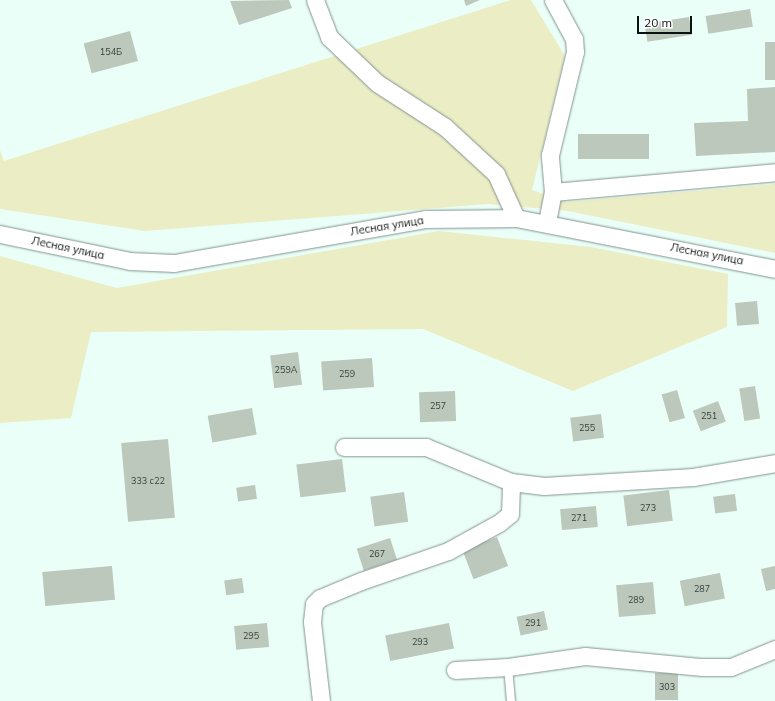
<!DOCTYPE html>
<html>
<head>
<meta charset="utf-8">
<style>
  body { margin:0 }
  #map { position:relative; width:775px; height:701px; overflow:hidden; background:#ebfff9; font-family:Mulish,sans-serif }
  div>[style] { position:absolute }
  .green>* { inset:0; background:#ebedc4 }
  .building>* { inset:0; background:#bcc8bb; transform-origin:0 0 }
  .roads { filter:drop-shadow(0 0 1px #82938e) drop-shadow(0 0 1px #82938e) }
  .service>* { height:8px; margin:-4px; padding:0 4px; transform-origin:4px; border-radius:4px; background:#fff }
  .minor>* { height:17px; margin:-8.5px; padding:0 8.5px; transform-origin:8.5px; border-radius:8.5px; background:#fff }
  span { translate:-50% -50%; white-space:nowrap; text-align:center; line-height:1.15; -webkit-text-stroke:3px #fff; paint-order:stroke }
  .number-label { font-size:9px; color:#37403b }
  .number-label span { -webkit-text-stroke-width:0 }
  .street-label { font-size:11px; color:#0b1210 }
  .scale { position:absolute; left:637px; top:16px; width:55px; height:18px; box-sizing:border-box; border:2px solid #0b1210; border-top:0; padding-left:5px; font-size:12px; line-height:14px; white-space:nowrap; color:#0b1210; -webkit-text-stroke:3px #fff; paint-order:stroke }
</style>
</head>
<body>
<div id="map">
  <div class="green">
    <div style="clip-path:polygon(511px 0,531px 0,565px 56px,532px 190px,567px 202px,775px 184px,775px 253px,568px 211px,488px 204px,145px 231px,0 209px,0 150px,4px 161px)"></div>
    <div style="clip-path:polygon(439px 231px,591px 247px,728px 274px,727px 327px,573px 391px,423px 329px,91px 332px,71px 418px,0 423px,0 256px,117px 288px)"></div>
  </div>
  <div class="building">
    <div style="clip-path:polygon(289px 0,292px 8px,239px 25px,230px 1px)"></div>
    <div style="clip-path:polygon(464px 0,480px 0,466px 6px)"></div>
    <div style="left:750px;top:9px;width:18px;height:45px;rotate:81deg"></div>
    <div style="left:689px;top:17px;width:18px;height:45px;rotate:81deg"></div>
    <div style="left:130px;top:31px;width:31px;height:48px;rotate:75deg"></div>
    <div style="left:765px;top:42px;width:10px;height:38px"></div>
    <div style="clip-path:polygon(775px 87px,775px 152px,696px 156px,694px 123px,748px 121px,747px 89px)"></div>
    <div style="left:578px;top:134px;width:71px;height:25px"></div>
    <div style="left:757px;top:301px;width:23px;height:22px;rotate:85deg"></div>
    <div style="left:298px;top:352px;width:33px;height:28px;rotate:83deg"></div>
    <div style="left:372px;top:358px;width:29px;height:51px;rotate:86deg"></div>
    <div style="left:755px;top:386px;width:33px;height:16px;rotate:81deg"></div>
    <div style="left:677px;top:390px;width:29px;height:16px;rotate:74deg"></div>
    <div style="left:455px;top:391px;width:30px;height:36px;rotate:88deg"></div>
    <div style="left:718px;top:401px;width:22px;height:27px;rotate:69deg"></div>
    <div style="left:252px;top:408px;width:27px;height:45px;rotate:80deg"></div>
    <div style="left:601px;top:414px;width:24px;height:31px;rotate:83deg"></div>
    <div style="left:168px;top:439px;width:79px;height:47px;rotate:85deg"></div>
    <div style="left:342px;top:459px;width:33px;height:46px;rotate:83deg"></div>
    <div style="left:255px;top:485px;width:14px;height:19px;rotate:82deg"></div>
    <div style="left:669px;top:490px;width:31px;height:46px;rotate:83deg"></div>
    <div style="left:404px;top:492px;width:30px;height:34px;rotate:82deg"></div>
    <div style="left:735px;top:494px;width:17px;height:22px;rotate:83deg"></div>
    <div style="left:596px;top:506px;width:21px;height:36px;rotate:85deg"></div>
    <div style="left:497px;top:537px;width:31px;height:37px;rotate:69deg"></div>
    <div style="left:390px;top:538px;width:23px;height:35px;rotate:72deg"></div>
    <div style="left:112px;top:566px;width:34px;height:70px;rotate:85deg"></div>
    <div style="clip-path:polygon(775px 566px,775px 589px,766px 591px,761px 569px)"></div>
    <div style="left:720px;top:573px;width:26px;height:41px;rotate:79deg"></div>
    <div style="left:242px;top:578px;width:15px;height:18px;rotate:82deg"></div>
    <div style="left:653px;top:582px;width:32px;height:37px;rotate:85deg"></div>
    <div style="left:544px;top:611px;width:19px;height:28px;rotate:78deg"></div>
    <div style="left:267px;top:623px;width:24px;height:33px;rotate:85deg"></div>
    <div style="left:449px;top:623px;width:26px;height:65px;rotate:79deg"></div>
    <div style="left:655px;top:673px;width:23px;height:27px"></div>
  </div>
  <div class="roads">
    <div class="service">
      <div style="left:508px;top:667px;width:34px;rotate:85deg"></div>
    </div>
    <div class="minor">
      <div style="left:315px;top:0;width:40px;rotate:69deg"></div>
      <div style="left:329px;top:37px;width:66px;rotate:43.8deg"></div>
      <div style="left:377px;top:83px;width:81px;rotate:32.9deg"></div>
      <div style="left:445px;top:127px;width:69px;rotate:42.7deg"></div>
      <div style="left:496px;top:174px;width:48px;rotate:65.6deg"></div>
      <div style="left:553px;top:192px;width:223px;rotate:-5.1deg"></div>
      <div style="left:547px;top:222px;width:31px;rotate:-79deg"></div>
      <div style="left:553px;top:192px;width:37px;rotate:-95deg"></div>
      <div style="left:550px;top:155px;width:106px;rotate:-76.4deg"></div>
      <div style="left:575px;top:52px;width:13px;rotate:-94deg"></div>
      <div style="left:574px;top:39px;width:44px;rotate:-118.3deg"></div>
      <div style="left:0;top:234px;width:133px;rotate:11.7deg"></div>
      <div style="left:130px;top:261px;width:44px;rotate:2.6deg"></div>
      <div style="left:174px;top:263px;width:256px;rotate:-9.9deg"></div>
      <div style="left:426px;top:219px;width:90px;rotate:-0.6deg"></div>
      <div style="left:516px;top:218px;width:264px;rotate:11.1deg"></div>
      <div style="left:344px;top:447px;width:82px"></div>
      <div style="left:426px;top:447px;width:92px;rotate:22.4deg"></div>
      <div style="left:511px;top:482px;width:33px;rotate:7deg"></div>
      <div style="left:544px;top:486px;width:149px;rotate:-3.5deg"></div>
      <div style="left:693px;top:477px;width:83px;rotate:-9.7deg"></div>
      <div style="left:455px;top:670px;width:53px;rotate:-3.2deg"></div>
      <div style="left:508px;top:667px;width:78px;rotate:-8.1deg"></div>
      <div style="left:585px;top:656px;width:118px;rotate:5.4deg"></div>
      <div style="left:702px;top:667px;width:29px"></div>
      <div style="left:731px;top:667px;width:48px;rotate:-22.2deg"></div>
      <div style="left:321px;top:701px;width:80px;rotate:-96.5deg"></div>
      <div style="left:312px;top:622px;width:18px;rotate:-84deg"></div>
      <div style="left:314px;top:604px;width:8px;rotate:-45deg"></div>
      <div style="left:320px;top:598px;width:44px;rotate:-22.5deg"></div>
      <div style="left:361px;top:581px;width:92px;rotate:-19deg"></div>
      <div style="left:448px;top:551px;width:58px;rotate:-28.8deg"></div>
      <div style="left:499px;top:523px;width:14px;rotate:-39deg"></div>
      <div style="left:510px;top:514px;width:32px;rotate:-88deg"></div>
    </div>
  </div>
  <div class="number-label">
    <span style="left:111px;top:52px">154Б</span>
    <span style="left:286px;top:370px">259А</span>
    <span style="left:347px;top:374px">259</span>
    <span style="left:438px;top:406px">257</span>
    <span style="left:709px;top:416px">251</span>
    <span style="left:587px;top:428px">255</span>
    <span style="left:148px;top:481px">333 с22</span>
    <span style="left:648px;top:508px">273</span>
    <span style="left:579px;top:518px">271</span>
    <span style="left:377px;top:554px">267</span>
    <span style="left:702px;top:589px">287</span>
    <span style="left:636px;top:600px">289</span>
    <span style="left:533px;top:623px">291</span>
    <span style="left:251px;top:636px">295</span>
    <span style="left:420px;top:642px">293</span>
    <span style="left:667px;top:687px">303</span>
  </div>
  <div class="street-label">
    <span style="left:387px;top:226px;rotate:-9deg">Лесная улица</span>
    <span style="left:68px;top:248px;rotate:12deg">Лесная улица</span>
    <span style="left:707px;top:254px;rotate:11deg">Лесная улица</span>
  </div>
  <div class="scale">20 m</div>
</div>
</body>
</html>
